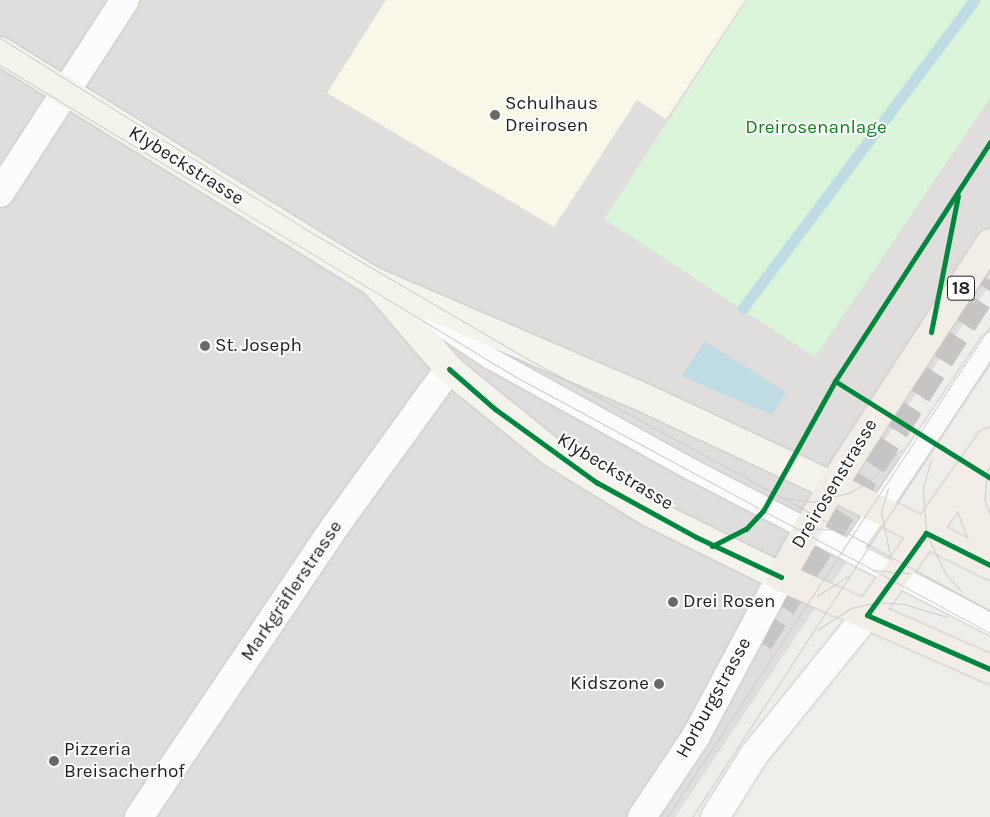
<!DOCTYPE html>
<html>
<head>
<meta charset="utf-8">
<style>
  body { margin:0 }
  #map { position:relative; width:990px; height:817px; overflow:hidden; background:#f0eeeb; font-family:Karla,sans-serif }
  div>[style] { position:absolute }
  .residential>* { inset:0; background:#dfdedc }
  .education>* { inset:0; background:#f8f7e8 }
  .park>* { inset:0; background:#daf5da }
  .water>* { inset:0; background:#bfdbe3 }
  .stream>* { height:11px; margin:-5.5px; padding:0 5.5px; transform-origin:5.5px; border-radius:5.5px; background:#bfdbe3 }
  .highway-tunnel>* { height:28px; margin-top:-14px; transform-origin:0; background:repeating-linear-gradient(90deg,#c7c5c3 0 28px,transparent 0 42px) }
  .roads { filter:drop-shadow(0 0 1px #c9c8c7) drop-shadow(0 0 1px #c9c8c7) }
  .lane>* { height:21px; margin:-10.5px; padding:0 10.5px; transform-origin:10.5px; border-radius:10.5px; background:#fdfcfc }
  .street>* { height:28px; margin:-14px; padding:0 14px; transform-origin:14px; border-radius:14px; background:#fdfcfc }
  .secondary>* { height:28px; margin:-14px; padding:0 14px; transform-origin:14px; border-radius:14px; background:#f4f4ed }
  .primary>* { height:28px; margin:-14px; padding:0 14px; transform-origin:14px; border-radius:14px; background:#f3ede7 }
  .tram>* { height:1px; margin:-0.5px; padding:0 0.5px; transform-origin:0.5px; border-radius:0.5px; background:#ccc }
  .cycleway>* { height:5px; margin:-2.5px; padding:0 2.5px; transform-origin:2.5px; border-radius:2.5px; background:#00873e }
  .dots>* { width:14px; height:14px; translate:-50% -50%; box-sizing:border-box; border:2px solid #fff; border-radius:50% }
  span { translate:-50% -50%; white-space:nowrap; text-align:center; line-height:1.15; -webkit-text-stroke:4px #fff; paint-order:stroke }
  .shield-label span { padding:1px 4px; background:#fff; border:1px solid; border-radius:4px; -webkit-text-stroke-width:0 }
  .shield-label { font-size:18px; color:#222; font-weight:700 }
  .poi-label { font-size:19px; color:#222 }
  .left { translate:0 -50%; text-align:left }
  .right { translate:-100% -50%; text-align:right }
  .park-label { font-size:19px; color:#0c8416 }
  .street-label { font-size:19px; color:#222 }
</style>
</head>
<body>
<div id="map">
  <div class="residential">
    <div style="clip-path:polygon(0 0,990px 0,990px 284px,883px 443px,911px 466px,675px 817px,0 817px)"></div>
  </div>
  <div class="education">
    <div style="clip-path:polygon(386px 0,745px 0,666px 119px,637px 100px,554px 227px,327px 93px)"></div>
  </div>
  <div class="park">
    <div style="clip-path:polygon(747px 0,990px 0,990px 98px,815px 357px,604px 219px)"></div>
  </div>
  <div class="water">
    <div style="clip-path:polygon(705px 341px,786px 392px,772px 415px,682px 376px)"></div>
  </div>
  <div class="stream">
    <div style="left:743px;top:308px;width:385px;rotate:-53.1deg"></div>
  </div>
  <div class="highway-tunnel">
    <div style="left:759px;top:642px;width:429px;rotate:-57.4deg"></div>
  </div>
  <div class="roads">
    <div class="lane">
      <div style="left:416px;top:309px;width:89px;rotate:33.5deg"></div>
      <div style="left:490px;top:358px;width:232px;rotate:28.9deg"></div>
      <div style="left:693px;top:470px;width:334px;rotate:27.3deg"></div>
      <div style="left:851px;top:549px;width:249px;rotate:-56deg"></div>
    </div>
    <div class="street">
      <div style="left:0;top:193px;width:230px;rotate:-57.1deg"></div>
      <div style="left:139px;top:817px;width:352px;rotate:-56deg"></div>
      <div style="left:336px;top:525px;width:193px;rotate:-54.1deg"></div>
      <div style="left:642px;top:817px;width:97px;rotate:-56.3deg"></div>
      <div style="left:696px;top:736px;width:180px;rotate:-61.9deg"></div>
      <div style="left:715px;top:817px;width:73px;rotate:-57.8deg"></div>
      <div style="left:754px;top:755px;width:180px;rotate:-51.1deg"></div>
    </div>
    <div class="secondary">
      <div style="left:0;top:51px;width:438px;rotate:31.7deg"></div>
      <div style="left:373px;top:281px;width:286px;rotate:23.3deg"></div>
      <div style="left:636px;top:394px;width:217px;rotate:25.1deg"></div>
      <div style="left:376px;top:284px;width:112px;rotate:49.3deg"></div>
      <div style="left:449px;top:369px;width:130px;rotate:39.1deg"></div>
      <div style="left:550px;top:451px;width:114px;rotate:31.7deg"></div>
      <div style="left:647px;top:511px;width:149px;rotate:26.2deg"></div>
    </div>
    <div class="primary">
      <div style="left:990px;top:243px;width:290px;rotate:123deg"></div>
      <div style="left:832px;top:486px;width:104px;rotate:119.3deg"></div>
      <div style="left:781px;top:577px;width:228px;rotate:23.8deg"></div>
      <div style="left:973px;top:468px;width:35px;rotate:95deg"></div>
      <div style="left:970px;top:503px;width:56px;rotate:69deg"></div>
      <div style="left:832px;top:486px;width:177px;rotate:26.6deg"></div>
      <div style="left:867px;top:615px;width:212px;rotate:-54.6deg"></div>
    </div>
  </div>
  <div class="tram">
    <div style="left:0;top:38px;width:362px;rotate:32deg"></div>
    <div style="left:307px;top:230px;width:254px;rotate:30.3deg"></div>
    <div style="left:526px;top:358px;width:528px;rotate:28.6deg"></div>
    <div style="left:0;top:65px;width:603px;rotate:31.16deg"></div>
    <div style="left:516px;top:377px;width:539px;rotate:28.37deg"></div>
    <div style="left:931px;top:460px;width:29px;rotate:106deg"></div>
    <div style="left:923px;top:488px;width:45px;rotate:86.2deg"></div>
    <div style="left:926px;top:533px;width:44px;rotate:64.6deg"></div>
    <div style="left:945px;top:573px;width:25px;rotate:48deg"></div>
    <div style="left:888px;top:488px;width:25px;rotate:106deg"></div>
    <div style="left:881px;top:512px;width:49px;rotate:78.2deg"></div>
    <div style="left:785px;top:498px;width:27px;rotate:8deg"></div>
    <div style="left:812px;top:502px;width:37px;rotate:-14deg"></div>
    <div style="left:848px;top:493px;width:21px;rotate:-28deg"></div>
    <div style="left:867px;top:483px;width:49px;rotate:-44.2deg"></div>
    <div style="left:802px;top:528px;width:35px;rotate:3deg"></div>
    <div style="left:872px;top:570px;width:38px;rotate:5deg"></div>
    <div style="left:817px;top:596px;width:37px;rotate:-33deg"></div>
    <div style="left:817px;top:630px;width:40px;rotate:-32.9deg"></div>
    <div style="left:851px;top:608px;width:26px;rotate:-13deg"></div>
    <div style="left:876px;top:602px;width:28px;rotate:4deg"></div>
    <div style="left:904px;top:604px;width:45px;rotate:16.8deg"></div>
    <div style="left:667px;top:817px;width:588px;rotate:-56.66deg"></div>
    <div style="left:692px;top:817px;width:545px;rotate:-56.84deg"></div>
  </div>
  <div class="cycleway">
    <div style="left:931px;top:332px;width:139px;rotate:-78.8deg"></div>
    <div style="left:449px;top:369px;width:61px;rotate:41deg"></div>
    <div style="left:495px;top:409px;width:125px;rotate:35.9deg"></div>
    <div style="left:596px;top:482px;width:114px;rotate:28.8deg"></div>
    <div style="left:696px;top:537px;width:94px;rotate:25.2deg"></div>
    <div style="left:835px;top:381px;width:183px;rotate:32deg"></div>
    <div style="left:712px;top:546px;width:38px;rotate:-27deg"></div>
    <div style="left:746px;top:529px;width:25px;rotate:-47deg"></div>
    <div style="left:763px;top:511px;width:149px;rotate:-61deg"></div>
    <div style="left:835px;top:381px;width:285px;rotate:-57deg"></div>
    <div style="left:990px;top:565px;width:72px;rotate:-153.4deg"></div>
    <div style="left:926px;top:533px;width:101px;rotate:125.7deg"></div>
    <div style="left:867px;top:615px;width:134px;rotate:23.7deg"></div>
  </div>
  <div class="dots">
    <div style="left:495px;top:115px;background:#6a6968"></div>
    <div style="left:205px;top:346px;background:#6a6968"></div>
    <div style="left:673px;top:602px;background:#6a6968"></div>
    <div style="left:659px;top:684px;background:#6a6968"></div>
    <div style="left:54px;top:761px;background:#6a6968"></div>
  </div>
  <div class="shield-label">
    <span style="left:961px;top:288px">18</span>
  </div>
  <div class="poi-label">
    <span class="left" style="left:505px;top:115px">Schulhaus<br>Dreirosen</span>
    <span class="left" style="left:215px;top:346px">St. Joseph</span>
    <span class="left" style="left:683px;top:602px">Drei Rosen</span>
    <span class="right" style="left:649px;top:684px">Kidszone</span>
    <span class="left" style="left:64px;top:761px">Pizzeria<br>Breisacherhof</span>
  </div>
  <div class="park-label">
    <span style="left:816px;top:128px">Dreirosenanlage</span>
  </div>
  <div class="street-label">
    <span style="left:186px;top:166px;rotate:32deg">Klybeckstrasse</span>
    <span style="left:615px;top:472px;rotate:31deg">Klybeckstrasse</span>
    <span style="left:835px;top:484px;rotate:-59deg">Dreirosenstrasse</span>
    <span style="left:292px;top:591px;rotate:-56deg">Markgräflerstrasse</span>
    <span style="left:714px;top:698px;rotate:-61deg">Horburgstrasse</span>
  </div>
</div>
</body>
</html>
